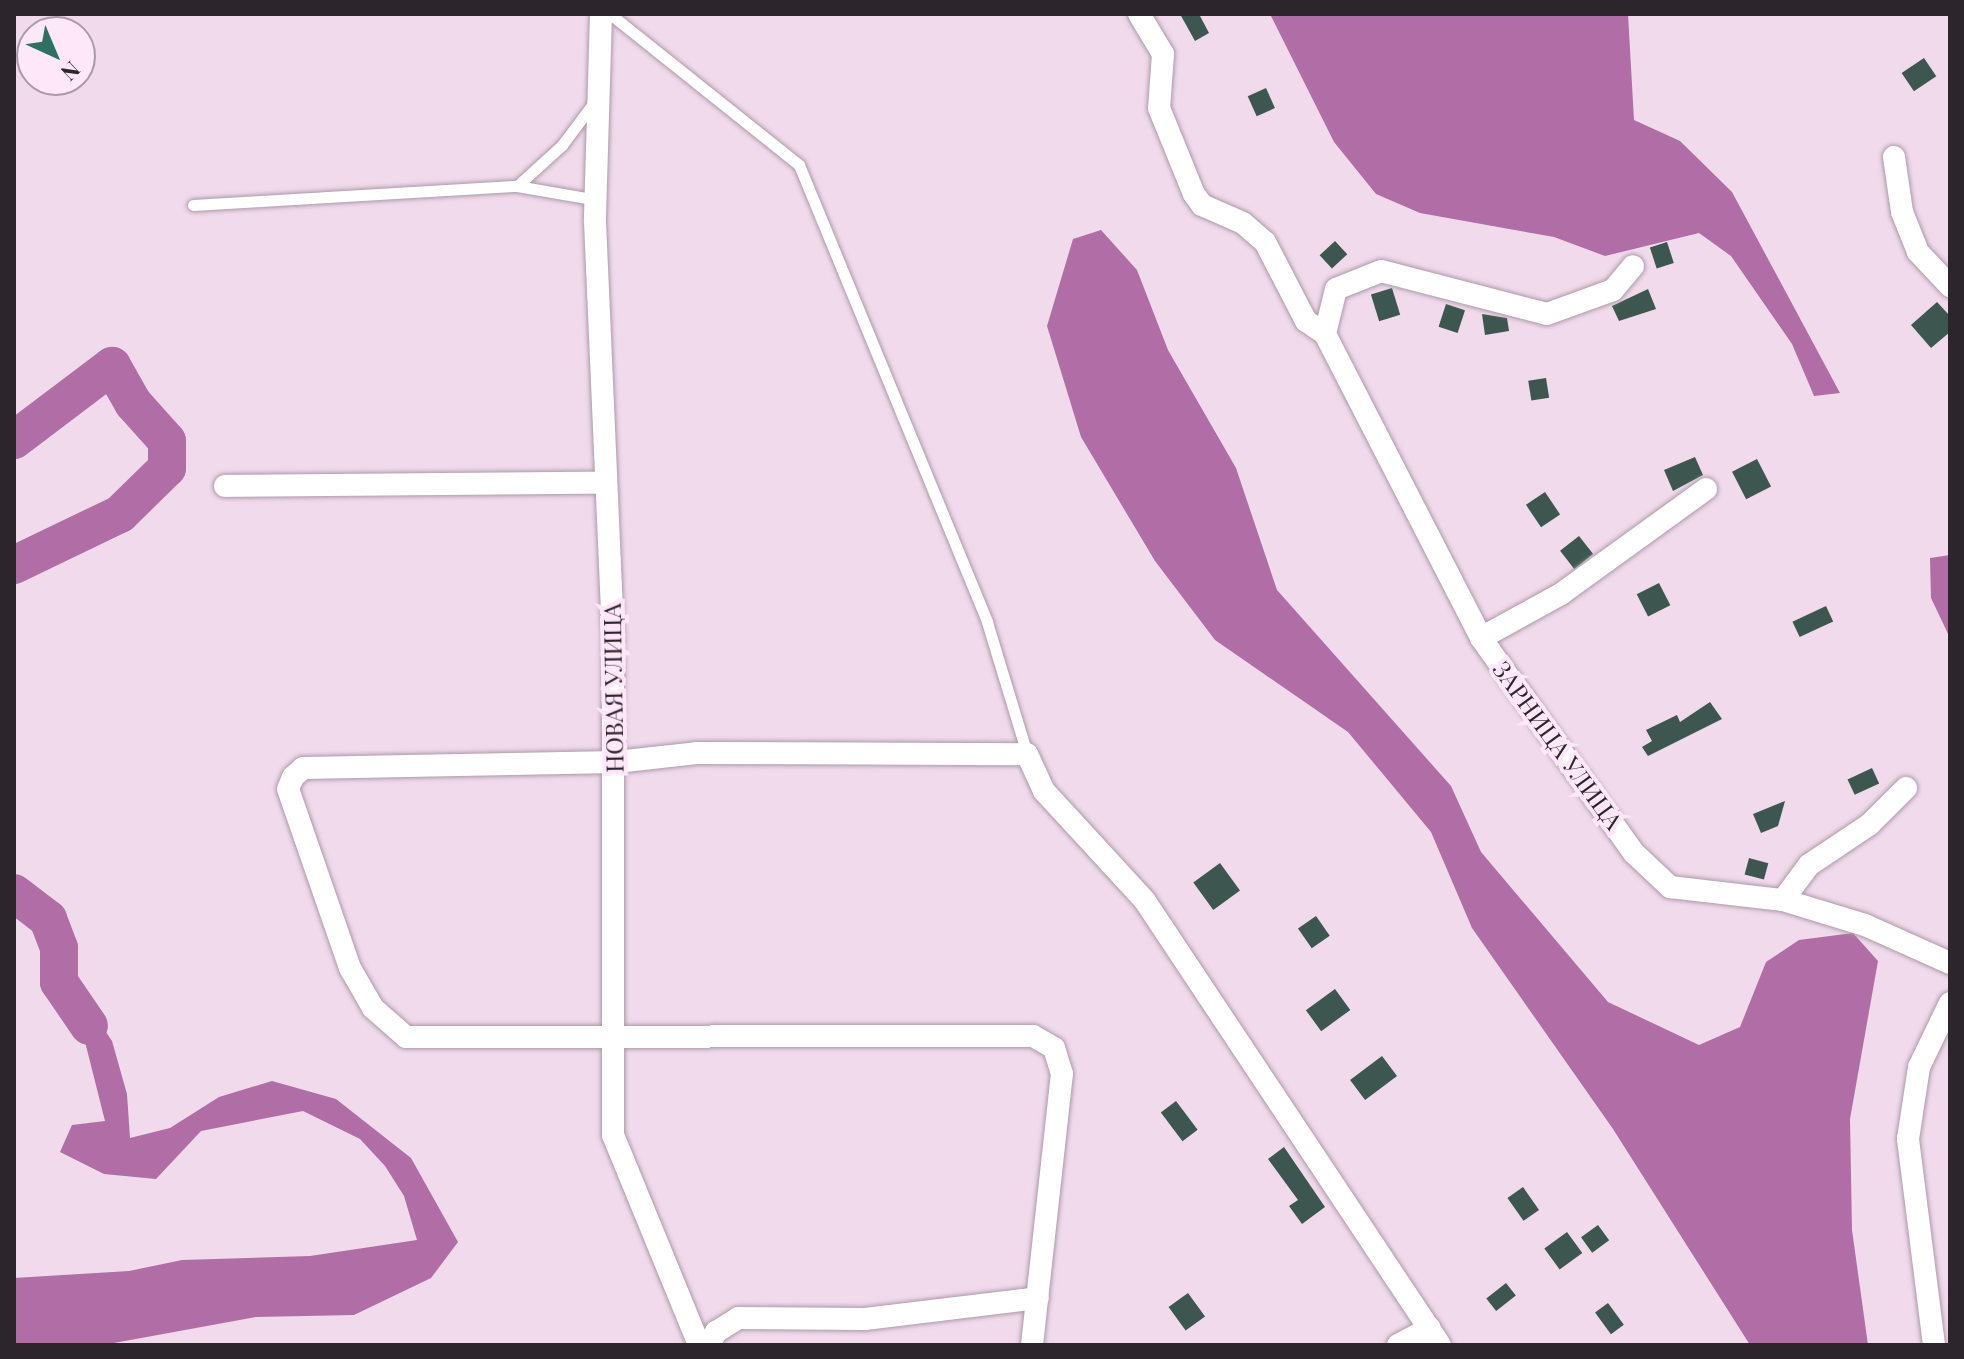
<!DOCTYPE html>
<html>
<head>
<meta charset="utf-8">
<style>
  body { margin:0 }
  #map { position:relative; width:1964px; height:1359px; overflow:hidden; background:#f0daeb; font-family:"Playfair Display",serif }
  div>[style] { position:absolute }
  .water>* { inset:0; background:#b16da6 }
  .river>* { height:38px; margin:-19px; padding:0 19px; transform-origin:19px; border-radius:19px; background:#b16da6 }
  .building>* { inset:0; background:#3d5750; transform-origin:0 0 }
  .roads { filter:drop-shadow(0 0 2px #ad99a9) drop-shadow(0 0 2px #ad99a9) }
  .service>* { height:11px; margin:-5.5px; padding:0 5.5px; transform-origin:5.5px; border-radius:5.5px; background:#fff }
  .minor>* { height:22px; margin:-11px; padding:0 11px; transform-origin:11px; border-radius:11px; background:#fff }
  span { translate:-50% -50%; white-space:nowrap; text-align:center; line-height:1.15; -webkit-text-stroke:8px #fde7f9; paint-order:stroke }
  .street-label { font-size:24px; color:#2d252c }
  .frame { position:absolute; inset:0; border:16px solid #2d252c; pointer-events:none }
  .north { position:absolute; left:16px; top:16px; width:80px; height:80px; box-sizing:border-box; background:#fde7f9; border:2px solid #aa99a7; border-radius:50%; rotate:136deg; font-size:22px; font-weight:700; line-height:32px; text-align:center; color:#2d252c }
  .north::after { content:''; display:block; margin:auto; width:28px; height:36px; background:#2e7162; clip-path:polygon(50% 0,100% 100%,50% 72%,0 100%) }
</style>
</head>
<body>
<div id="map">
  <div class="water">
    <div style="clip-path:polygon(1270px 14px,1628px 14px,1634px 120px,1680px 141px,1732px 192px,1840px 393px,1814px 396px,1792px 344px,1731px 256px,1699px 233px,1605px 256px,1554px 237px,1420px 213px,1376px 194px,1334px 142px)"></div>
    <div style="clip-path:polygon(1101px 230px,1137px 270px,1168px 350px,1236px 468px,1277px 590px,1451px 786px,1481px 852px,1608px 1002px,1699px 1045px,1740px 1027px,1766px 962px,1799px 940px,1853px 933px,1878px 961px,1850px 1119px,1852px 1230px,1868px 1345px,1750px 1345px,1613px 1129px,1472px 928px,1431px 832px,1348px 732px,1215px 640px,1155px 561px,1081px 437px,1047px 326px,1073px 239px)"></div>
    <div style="clip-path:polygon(1950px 555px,1950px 638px,1931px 598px,1930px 558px)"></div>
    <div style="clip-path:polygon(59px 982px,93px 1013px,112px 1041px,127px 1094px,130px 1138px,170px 1128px,219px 1097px,272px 1081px,336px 1099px,411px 1158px,458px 1242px,431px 1278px,354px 1315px,256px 1317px,103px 1345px,14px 1345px,14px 1278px,129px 1271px,182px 1260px,310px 1256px,417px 1240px,404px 1196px,385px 1166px,360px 1139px,303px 1111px,201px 1131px,156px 1179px,104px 1174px,60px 1152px,72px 1125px,105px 1121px,79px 1018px)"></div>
  </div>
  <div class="river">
    <div style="left:14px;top:440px;width:123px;rotate:-37.1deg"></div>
    <div style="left:112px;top:366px;width:43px;rotate:60.4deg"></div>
    <div style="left:133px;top:403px;width:51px;rotate:48.2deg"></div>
    <div style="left:167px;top:441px;width:27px;rotate:90deg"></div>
    <div style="left:167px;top:468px;width:66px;rotate:135.6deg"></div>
    <div style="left:120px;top:514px;width:118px;rotate:154.3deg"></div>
    <div style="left:14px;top:893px;width:43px;rotate:37.4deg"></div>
    <div style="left:48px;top:919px;width:31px;rotate:69deg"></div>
    <div style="left:59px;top:948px;width:34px;rotate:90deg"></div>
    <div style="left:59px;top:982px;width:53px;rotate:55.7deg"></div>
  </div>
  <div class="building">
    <div style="clip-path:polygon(1180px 14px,1199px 14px,1209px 33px,1195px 41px)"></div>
    <div style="left:1924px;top:58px;width:22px;height:27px;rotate:56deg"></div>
    <div style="left:1266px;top:88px;width:22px;height:20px;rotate:66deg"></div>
    <div style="left:1335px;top:241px;width:18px;height:21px;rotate:47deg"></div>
    <div style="left:1667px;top:242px;width:22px;height:18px;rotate:72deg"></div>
    <div style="left:1392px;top:288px;width:28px;height:22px;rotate:73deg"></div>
    <div style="clip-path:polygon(1648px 289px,1656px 309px,1619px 321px,1612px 306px)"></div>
    <div style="clip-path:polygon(1937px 302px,1950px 316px,1950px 332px,1931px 348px,1911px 325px)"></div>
    <div style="left:1446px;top:304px;width:20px;height:24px;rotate:18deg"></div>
    <div style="clip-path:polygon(1482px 314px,1507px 318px,1509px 331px,1485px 335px)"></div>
    <div style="left:1546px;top:378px;width:20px;height:18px;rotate:81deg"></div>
    <div style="clip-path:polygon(1695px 457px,1703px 475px,1673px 491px,1664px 470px)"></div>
    <div style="left:1757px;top:459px;width:31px;height:28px;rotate:63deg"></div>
    <div style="left:1545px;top:492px;width:27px;height:23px;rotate:56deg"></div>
    <div style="left:1579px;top:536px;width:23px;height:24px;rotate:52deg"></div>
    <div style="left:1659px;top:583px;width:25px;height:25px;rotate:63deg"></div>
    <div style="left:1826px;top:606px;width:17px;height:37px;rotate:65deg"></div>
    <div style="clip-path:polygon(1710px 702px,1722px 719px,1648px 756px,1642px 747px,1652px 741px,1646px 730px,1677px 715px,1680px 722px)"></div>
    <div style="left:1872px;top:768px;width:17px;height:27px;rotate:65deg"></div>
    <div style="clip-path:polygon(1785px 801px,1778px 826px,1761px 833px,1753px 814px)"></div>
    <div style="left:1749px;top:858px;width:20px;height:17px;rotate:15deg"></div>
    <div style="left:1220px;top:863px;width:34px;height:33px;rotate:54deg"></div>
    <div style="left:1316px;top:916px;width:24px;height:22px;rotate:55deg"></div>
    <div style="left:1335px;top:989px;width:26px;height:36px;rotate:54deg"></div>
    <div style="left:1382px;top:1056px;width:25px;height:40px;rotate:53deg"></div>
    <div style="left:1176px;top:1101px;width:36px;height:19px;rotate:53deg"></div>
    <div style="clip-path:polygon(1284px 1147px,1325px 1207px,1302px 1224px,1289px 1206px,1298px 1200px,1268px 1159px)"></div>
    <div style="left:1523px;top:1187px;width:28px;height:19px;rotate:55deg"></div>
    <div style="left:1598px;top:1225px;width:19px;height:21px;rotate:54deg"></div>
    <div style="left:1567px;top:1232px;width:26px;height:28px;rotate:54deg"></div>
    <div style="left:1506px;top:1283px;width:16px;height:25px;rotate:52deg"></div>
    <div style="left:1188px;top:1293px;width:29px;height:24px;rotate:54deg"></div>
    <div style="left:1608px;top:1303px;width:27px;height:16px;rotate:54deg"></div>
  </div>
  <div class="roads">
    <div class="service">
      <div style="left:610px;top:14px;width:242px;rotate:38.6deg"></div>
      <div style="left:799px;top:165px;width:494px;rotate:67.6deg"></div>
      <div style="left:987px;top:622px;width:138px;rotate:73.1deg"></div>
      <div style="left:517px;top:186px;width:61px;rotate:-42.3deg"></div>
      <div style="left:562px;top:145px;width:55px;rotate:-53.1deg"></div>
      <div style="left:193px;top:205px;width:325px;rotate:-3.4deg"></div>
      <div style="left:517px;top:186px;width:81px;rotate:9.9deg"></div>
    </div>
    <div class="minor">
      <div style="left:601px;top:14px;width:208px;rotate:91.7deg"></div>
      <div style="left:595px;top:222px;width:420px;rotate:87.5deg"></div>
      <div style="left:613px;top:642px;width:493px;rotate:90deg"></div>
      <div style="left:613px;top:1135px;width:227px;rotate:67.7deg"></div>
      <div style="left:1139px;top:14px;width:47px;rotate:59deg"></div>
      <div style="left:1163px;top:54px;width:54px;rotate:94.2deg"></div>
      <div style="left:1159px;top:108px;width:93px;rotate:67.9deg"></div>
      <div style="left:1194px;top:194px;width:14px;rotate:54deg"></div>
      <div style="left:1202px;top:205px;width:45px;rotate:23.7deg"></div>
      <div style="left:1243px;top:223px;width:29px;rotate:41deg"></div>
      <div style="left:1265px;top:242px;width:89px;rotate:62.6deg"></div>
      <div style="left:1306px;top:321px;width:23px;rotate:34deg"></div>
      <div style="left:1325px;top:334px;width:342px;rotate:62.8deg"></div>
      <div style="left:1481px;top:638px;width:264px;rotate:54.6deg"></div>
      <div style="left:1634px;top:853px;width:50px;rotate:43.4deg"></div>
      <div style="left:1670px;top:887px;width:114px;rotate:6.6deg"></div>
      <div style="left:1783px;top:900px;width:86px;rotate:17deg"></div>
      <div style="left:1865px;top:925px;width:93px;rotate:24.1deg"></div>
      <div style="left:1894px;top:157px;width:56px;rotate:81.7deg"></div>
      <div style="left:1902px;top:212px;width:43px;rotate:68.2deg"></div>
      <div style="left:1918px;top:252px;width:47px;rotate:46.7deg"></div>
      <div style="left:1325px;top:334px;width:46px;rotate:-76.3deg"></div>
      <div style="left:1336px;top:289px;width:48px;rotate:-21.8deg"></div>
      <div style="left:1381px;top:271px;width:171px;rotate:14.5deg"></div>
      <div style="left:1547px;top:314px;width:70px;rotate:-20deg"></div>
      <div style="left:1613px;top:290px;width:31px;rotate:-50deg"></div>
      <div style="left:225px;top:486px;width:379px;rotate:-0.5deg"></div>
      <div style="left:1481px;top:638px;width:91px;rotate:-28.8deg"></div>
      <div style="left:1561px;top:594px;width:179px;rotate:-35.9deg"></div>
      <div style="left:1783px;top:900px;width:44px;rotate:-53.4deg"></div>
      <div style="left:1809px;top:865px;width:73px;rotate:-33.9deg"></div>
      <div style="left:1870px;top:824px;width:51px;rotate:-45deg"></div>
      <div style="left:709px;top:1345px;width:15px;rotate:-62deg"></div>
      <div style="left:716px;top:1332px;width:26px;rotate:-32deg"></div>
      <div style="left:738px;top:1318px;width:127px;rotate:0.5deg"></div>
      <div style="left:865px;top:1319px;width:174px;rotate:-6.9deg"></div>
      <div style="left:1032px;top:1345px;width:273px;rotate:-83.7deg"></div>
      <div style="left:1062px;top:1074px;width:27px;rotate:-107deg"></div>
      <div style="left:1054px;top:1048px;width:24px;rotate:-150deg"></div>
      <div style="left:1033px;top:1036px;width:627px;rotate:179.91deg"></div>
      <div style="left:406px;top:1037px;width:44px;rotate:-138.7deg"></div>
      <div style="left:373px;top:1008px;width:46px;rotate:-119.9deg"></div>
      <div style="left:350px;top:968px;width:189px;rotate:-109.1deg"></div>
      <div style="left:288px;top:789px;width:13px;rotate:-67deg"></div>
      <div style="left:293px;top:777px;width:13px;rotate:-42deg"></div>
      <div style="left:303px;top:768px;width:313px;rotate:-1.1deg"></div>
      <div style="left:616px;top:762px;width:81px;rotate:-6.3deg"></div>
      <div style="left:697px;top:753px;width:330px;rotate:0.2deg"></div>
      <div style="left:1027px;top:754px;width:41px;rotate:65.3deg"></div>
      <div style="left:1044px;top:791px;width:149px;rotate:47.4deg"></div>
      <div style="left:1145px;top:901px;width:533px;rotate:56.4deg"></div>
      <div style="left:1398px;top:1345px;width:36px;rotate:-28deg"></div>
      <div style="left:1934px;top:1345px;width:208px;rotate:-97.2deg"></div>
      <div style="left:1908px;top:1139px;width:73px;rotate:-81.3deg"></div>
      <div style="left:1919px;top:1067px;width:71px;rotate:-64.2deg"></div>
    </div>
  </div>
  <div class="street-label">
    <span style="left:613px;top:688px;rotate:-91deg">НОВАЯ УЛИЦА</span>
    <span style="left:1558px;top:745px;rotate:54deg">ЗАРНИЦА УЛИЦА</span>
  </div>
  <div class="frame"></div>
  <div class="north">N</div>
</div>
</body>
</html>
